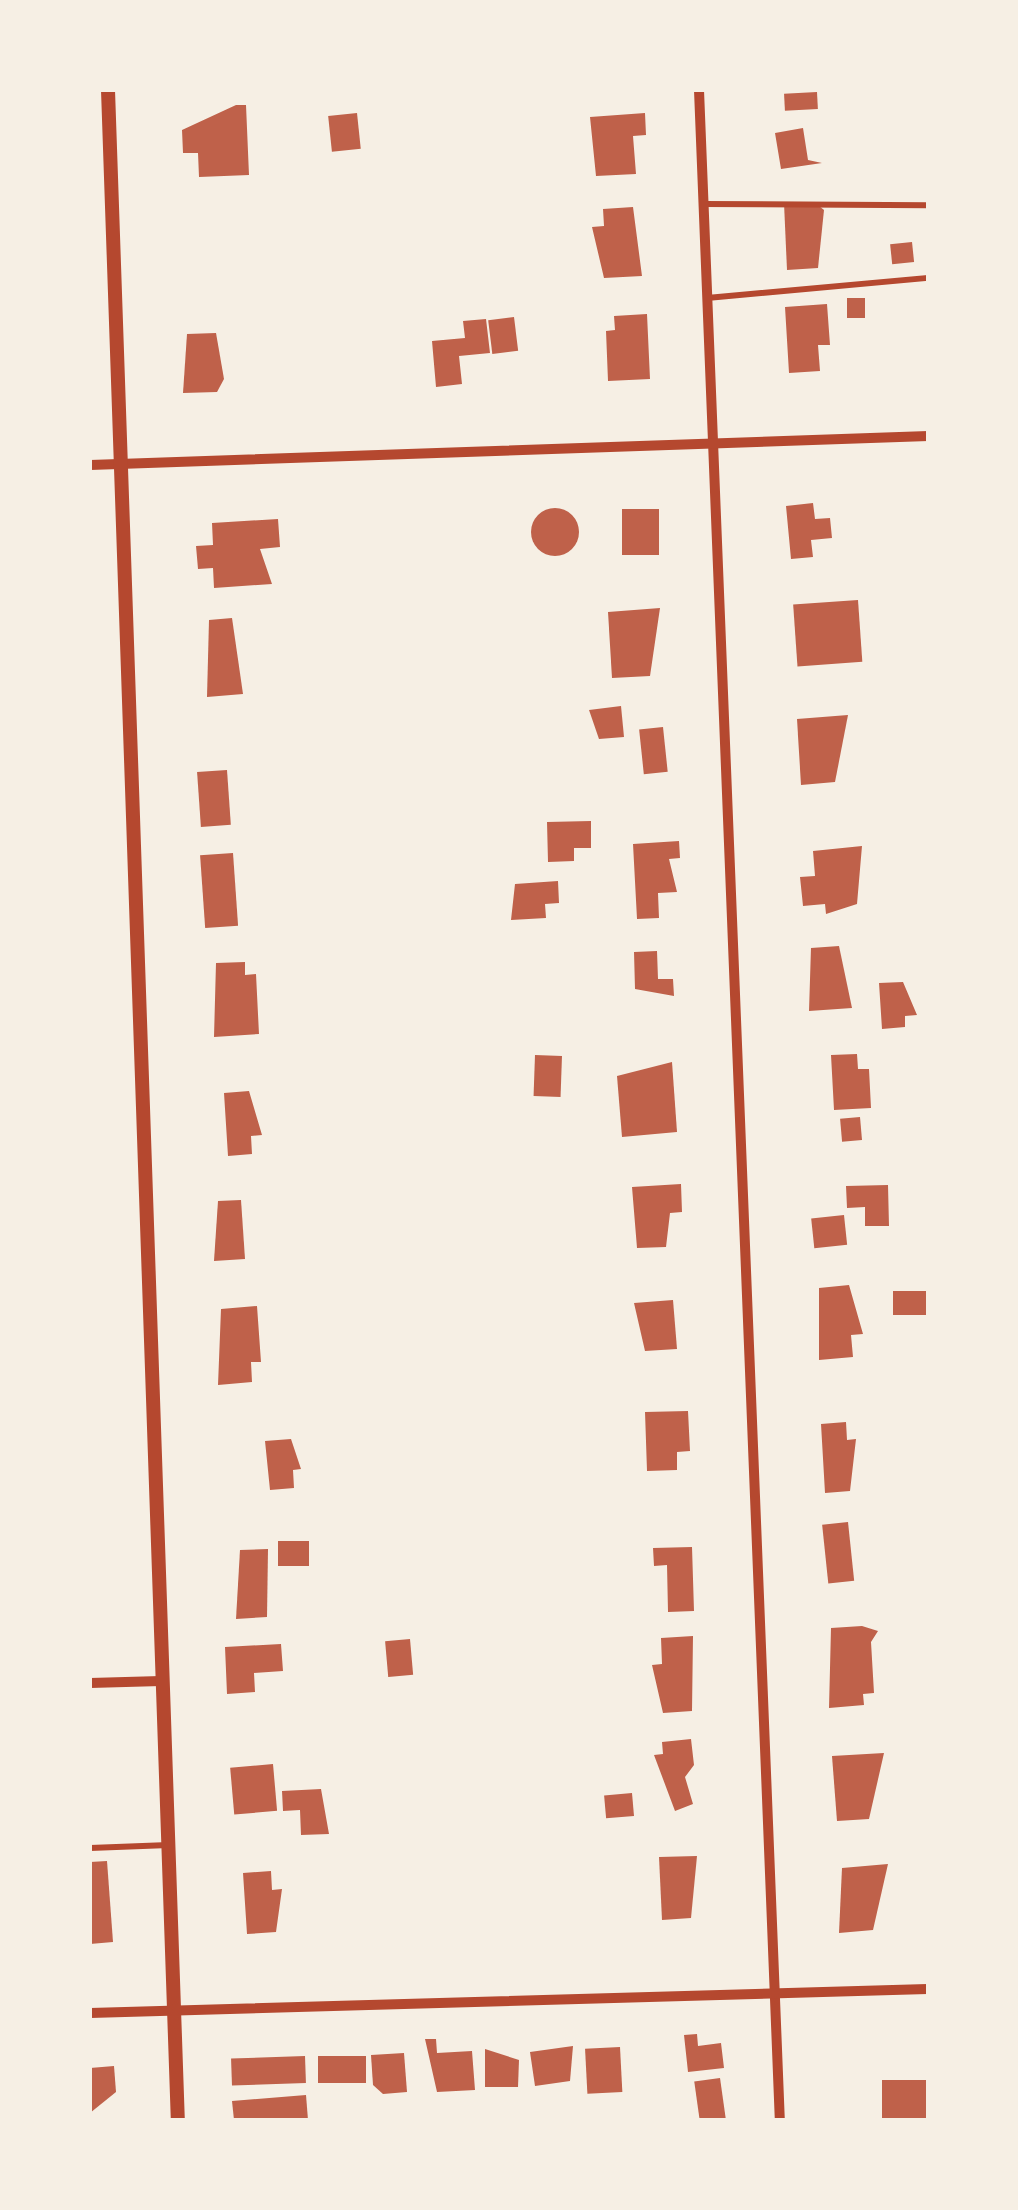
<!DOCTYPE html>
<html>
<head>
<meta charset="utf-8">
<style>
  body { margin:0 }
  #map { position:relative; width:1018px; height:2210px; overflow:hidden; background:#f6efe4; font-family:"IBM Plex Sans",sans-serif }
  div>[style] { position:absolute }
  .building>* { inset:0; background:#bf614a; transform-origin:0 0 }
  .round { border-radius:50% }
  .service>* { height:6px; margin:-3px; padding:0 3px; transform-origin:3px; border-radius:3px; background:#b5482f }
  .minor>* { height:10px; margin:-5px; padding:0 5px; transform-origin:5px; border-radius:5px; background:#b5482f }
  .tertiary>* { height:14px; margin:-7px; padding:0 7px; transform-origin:7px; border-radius:7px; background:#b5482f }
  span { translate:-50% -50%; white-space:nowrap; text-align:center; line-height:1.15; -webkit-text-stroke:9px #f6efe4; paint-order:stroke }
  .frame { position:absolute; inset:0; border:92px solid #f6efe4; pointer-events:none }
</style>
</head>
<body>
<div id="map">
  <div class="building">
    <div style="left:817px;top:92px;width:17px;height:33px;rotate:87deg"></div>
    <div style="clip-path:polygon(236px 105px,246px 105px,249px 175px,199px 177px,198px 153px,183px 153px,182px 130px)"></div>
    <div style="left:357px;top:113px;width:36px;height:29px;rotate:84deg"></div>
    <div style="clip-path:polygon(645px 113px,646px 135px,633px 136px,636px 174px,596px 176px,590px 117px)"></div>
    <div style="clip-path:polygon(803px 128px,808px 160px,822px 163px,781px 169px,775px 133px)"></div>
    <div style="clip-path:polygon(814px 202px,824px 210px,818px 268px,787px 270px,784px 203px)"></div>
    <div style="clip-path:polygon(633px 207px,642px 276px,604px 278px,592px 227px,604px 226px,603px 209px)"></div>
    <div style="left:912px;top:242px;width:20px;height:22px;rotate:84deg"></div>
    <div style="left:847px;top:298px;width:18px;height:20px"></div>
    <div style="clip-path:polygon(827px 304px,830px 345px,818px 345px,820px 371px,789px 373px,785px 307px)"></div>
    <div style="clip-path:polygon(647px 314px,650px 379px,608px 381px,606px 331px,615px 330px,614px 316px)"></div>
    <div style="left:514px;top:317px;width:34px;height:26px;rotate:83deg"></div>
    <div style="clip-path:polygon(486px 319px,490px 353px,459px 356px,462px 384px,436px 387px,432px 341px,465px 338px,463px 321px)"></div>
    <div style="clip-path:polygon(216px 333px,224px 379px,217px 392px,183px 393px,187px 334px)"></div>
    <div style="clip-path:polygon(813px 503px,815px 519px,830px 518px,832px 538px,811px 540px,813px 557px,791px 559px,786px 506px)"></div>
    <div class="round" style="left:531px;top:508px;width:48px;height:48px"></div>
    <div style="left:622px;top:509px;width:37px;height:46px"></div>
    <div style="clip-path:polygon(278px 519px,280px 547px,260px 549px,272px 584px,214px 588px,213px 568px,198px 569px,196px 546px,213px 545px,212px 523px)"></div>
    <div style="left:858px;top:600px;width:62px;height:65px;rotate:86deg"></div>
    <div style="clip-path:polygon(660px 608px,650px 676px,612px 678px,608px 612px)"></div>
    <div style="clip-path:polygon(232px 618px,243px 694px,207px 697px,209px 620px)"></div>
    <div style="clip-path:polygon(621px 706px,624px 737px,599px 739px,589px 710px)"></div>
    <div style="clip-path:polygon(848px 715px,835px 782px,801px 785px,797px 719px)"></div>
    <div style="left:663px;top:727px;width:45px;height:24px;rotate:84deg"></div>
    <div style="left:227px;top:770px;width:55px;height:30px;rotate:86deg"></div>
    <div style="clip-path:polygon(591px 821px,591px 848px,574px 848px,574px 861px,548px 862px,547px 822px)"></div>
    <div style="clip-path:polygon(679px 841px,680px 858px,669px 859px,677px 892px,658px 893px,659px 918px,637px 919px,633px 844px)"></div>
    <div style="clip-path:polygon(862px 846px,857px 904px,826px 914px,825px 904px,803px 906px,800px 877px,815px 876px,813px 851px)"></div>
    <div style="left:233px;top:853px;width:73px;height:33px;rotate:86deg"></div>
    <div style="clip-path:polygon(558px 881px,559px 903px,545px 904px,546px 918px,511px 920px,515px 884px)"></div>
    <div style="clip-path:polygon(839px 946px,852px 1008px,809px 1011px,811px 948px)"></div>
    <div style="clip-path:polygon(657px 951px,658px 979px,673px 979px,674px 996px,635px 989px,634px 952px)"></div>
    <div style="clip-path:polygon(245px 962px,245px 975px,256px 974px,259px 1034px,214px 1037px,216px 963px)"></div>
    <div style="clip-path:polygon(903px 982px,917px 1015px,905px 1016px,905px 1027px,882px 1029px,879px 983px)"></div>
    <div style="clip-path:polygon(857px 1054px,858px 1069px,869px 1069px,871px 1108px,834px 1110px,831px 1055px)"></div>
    <div style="left:535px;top:1055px;width:27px;height:41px;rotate:2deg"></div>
    <div style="clip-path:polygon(672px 1062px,677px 1132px,622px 1137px,617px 1076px)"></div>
    <div style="clip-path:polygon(249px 1091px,262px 1135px,251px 1136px,252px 1154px,228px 1156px,224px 1093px)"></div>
    <div style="left:860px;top:1117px;width:23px;height:20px;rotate:85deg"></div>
    <div style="clip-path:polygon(681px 1184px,682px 1212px,670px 1213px,666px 1247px,637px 1248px,632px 1187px)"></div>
    <div style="clip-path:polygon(888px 1185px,889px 1226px,865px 1226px,865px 1207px,847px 1208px,846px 1186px)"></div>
    <div style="clip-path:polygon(241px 1200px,245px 1259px,214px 1261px,218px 1201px)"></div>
    <div style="left:844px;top:1215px;width:30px;height:33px;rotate:84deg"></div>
    <div style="clip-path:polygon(849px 1285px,863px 1334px,851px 1335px,853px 1357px,819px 1360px,819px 1288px)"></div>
    <div style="left:893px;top:1291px;width:35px;height:24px"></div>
    <div style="clip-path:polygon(673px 1300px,677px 1349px,645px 1351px,634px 1303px)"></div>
    <div style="clip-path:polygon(257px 1306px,261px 1362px,251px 1362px,252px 1382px,218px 1385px,221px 1309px)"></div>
    <div style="clip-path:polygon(688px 1411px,690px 1451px,677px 1452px,677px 1470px,647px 1471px,645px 1412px)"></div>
    <div style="clip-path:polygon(846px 1422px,847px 1440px,856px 1439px,850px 1491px,825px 1493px,821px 1424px)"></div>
    <div style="clip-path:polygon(291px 1439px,301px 1469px,293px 1470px,294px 1488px,270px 1490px,265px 1441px)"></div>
    <div style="left:848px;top:1522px;width:59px;height:26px;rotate:84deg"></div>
    <div style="left:278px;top:1541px;width:31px;height:25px"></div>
    <div style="clip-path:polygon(692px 1547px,694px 1611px,668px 1612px,667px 1565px,654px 1566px,653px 1548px)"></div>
    <div style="clip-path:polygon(268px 1549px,267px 1617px,236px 1619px,240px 1550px)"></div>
    <div style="clip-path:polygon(862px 1626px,878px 1631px,871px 1642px,874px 1693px,863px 1694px,864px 1705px,829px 1708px,831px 1628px)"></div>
    <div style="clip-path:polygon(693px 1636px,692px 1711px,663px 1713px,652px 1665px,662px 1664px,661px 1638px)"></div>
    <div style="left:410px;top:1639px;width:36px;height:25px;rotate:85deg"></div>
    <div style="clip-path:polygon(281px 1644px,283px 1671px,254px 1673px,255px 1692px,227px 1694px,225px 1647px)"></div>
    <div style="clip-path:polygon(691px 1739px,694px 1765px,685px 1777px,693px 1804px,675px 1811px,654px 1755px,663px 1754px,662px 1742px)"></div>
    <div style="clip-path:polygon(884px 1753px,869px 1819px,837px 1821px,832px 1756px)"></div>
    <div style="left:273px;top:1764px;width:47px;height:43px;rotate:85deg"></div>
    <div style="clip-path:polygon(321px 1789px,329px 1834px,301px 1835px,300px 1810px,283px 1811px,282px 1791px)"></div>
    <div style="left:632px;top:1793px;width:23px;height:28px;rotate:85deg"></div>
    <div style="clip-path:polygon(697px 1856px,691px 1918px,662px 1920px,659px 1857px)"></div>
    <div style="clip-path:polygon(107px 1861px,113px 1942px,90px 1944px,90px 1862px)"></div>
    <div style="clip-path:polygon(888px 1864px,873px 1930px,839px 1933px,842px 1868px)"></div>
    <div style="clip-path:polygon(271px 1871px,272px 1890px,282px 1889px,276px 1932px,247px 1934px,243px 1873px)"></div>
    <div style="clip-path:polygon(697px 2034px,698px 2046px,721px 2043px,724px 2068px,688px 2072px,684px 2035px)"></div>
    <div style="clip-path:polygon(425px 2039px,436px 2039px,437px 2053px,472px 2051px,475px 2090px,437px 2092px)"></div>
    <div style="clip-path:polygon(573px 2046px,570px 2081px,535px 2086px,530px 2052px)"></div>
    <div style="left:620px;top:2047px;width:45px;height:35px;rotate:87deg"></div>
    <div style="clip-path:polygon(485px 2049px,519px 2060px,518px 2087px,485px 2087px)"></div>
    <div style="clip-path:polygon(404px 2053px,407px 2092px,383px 2094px,373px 2085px,371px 2055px)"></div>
    <div style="left:305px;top:2056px;width:27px;height:74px;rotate:88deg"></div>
    <div style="left:318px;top:2056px;width:48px;height:27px"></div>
    <div style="clip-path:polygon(114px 2066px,116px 2092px,90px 2113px,90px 2068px)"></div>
    <div style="left:720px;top:2078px;width:42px;height:26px;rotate:82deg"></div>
    <div style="left:928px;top:2080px;width:40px;height:46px;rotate:90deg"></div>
    <div style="clip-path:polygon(306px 2095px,308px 2120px,234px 2120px,232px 2101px)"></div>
  </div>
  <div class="service">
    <div style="left:702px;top:204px;width:226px;rotate:0.3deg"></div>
    <div style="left:707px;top:298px;width:222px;rotate:-5.2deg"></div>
    <div style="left:90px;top:1848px;width:79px;rotate:-2.2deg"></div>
  </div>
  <div class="minor">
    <div style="left:699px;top:90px;width:2032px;rotate:87.72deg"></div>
    <div style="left:90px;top:465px;width:839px;rotate:-1.98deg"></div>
    <div style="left:90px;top:1683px;width:71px;rotate:-1.6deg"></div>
    <div style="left:90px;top:2013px;width:838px;rotate:-1.64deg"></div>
  </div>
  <div class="tertiary">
    <div style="left:108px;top:90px;width:2031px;rotate:88.03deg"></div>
  </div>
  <div class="frame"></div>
</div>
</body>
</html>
